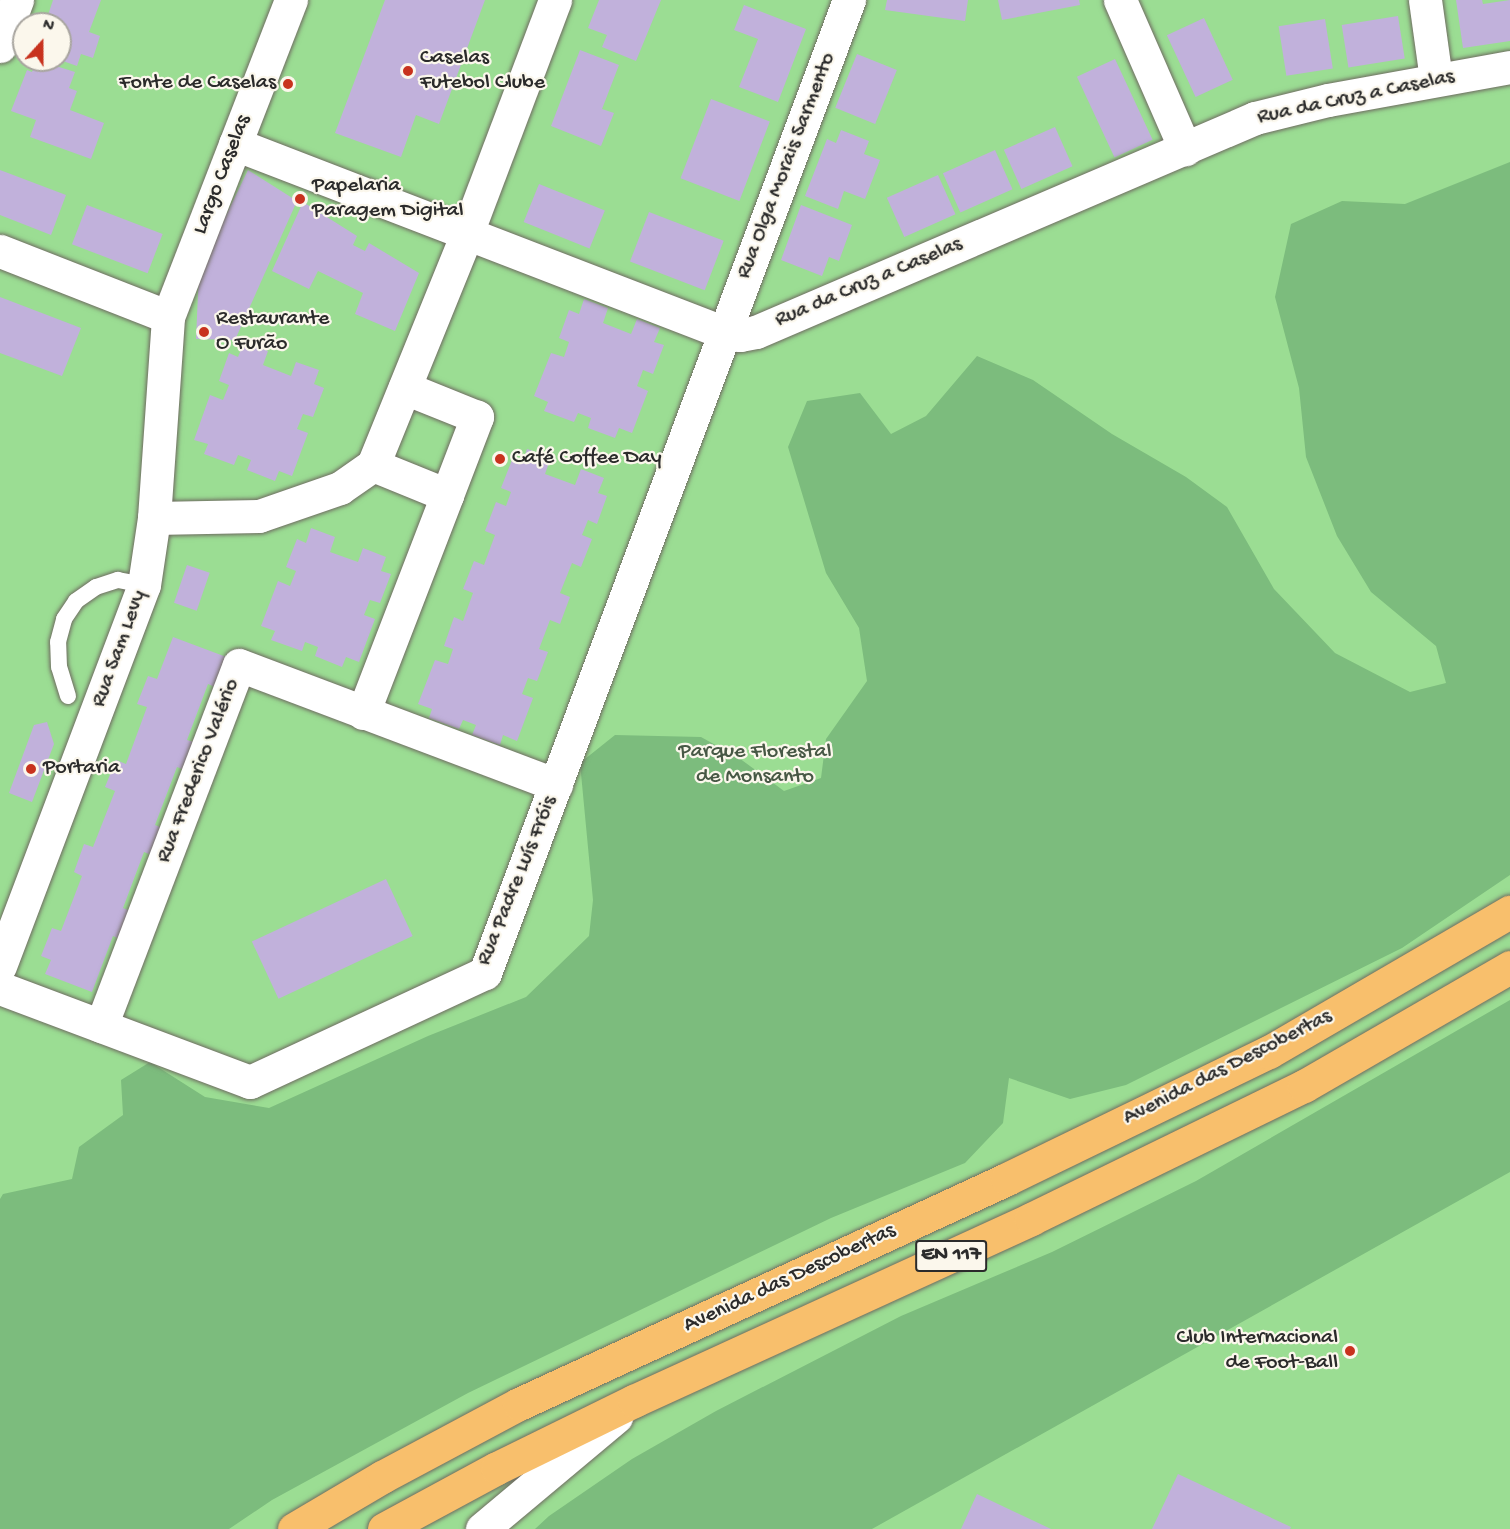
<!DOCTYPE html>
<html>
<head>
<meta charset="utf-8">
<style>
  body { margin:0 }
  #map { position:relative; width:1510px; height:1529px; overflow:hidden; background:#eee3c5; font-family:"Gochi Hand",sans-serif }
  div>[style] { position:absolute }
  .green>* { inset:0; background:#9bdd93 }
  .forest>* { inset:0; background:#7cbc7d }
  .building>* { inset:0; background:#c1b1db; transform-origin:0 0 }
  .roads { filter:drop-shadow(0 0 2px #6f6b61) drop-shadow(0 0 2px #6f6b61) }
  .lane>* { height:16px; margin:-8px; padding:0 8px; transform-origin:8px; border-radius:8px; background:#fff }
  .street>* { height:33px; margin:-16.5px; padding:0 16.5px; transform-origin:16.5px; border-radius:16.5px; background:#fff }
  .primary>* { height:33px; margin:-16.5px; padding:0 16.5px; transform-origin:16.5px; border-radius:16.5px; background:#f8bf6c }
  .dots>* { width:16px; height:16px; translate:-50% -50%; box-sizing:border-box; border:3px solid #fbf7ec; border-radius:50% }
  span { translate:-50% -50%; white-space:nowrap; text-align:center; line-height:1.15; -webkit-text-stroke:4.5px #fbf7ec; paint-order:stroke }
  .shield-label span { padding:2px 4px; background:#fbf7ec; border:2px solid; border-radius:4px; -webkit-text-stroke-width:0 }
  .shield-label { font-size:21px; color:#2b2b2b; font-weight:700 }
  .poi-label { font-size:22px; color:#2b2b2b }
  .left { translate:0 -50%; text-align:left }
  .right { translate:-100% -50%; text-align:right }
  .street-label { font-size:22px; color:#2b2b2b }
  .park-label { font-size:22px; color:#475845 }
  .north { position:absolute; left:12px; top:12px; width:60px; height:60px; box-sizing:border-box; background:#fbf7ec; border:2px solid #a8a59f; border-radius:50%; rotate:21deg; font-size:16px; font-weight:700; line-height:24px; text-align:center; color:#2b2b2b }
  .north::after { content:''; display:block; margin:auto; width:21px; height:27px; background:#c8321e; clip-path:polygon(50% 0,100% 100%,50% 72%,0 100%) }
</style>
</head>
<body>
<div id="map">
  <div class="green">
    <div style="clip-path:polygon(evenodd,0 0,1510px 0,1510px 1529px,0 1529px,0 0,24px 24px,60px 24px,60px 60px,24px 60px,24px 24px)"></div>
  </div>
  <div class="forest">
    <div style="clip-path:polygon(1510px 162px,1510px 875px,1402px 948px,1126px 1085px,1070px 1099px,1009px 1078px,1003px 1123px,965px 1163px,831px 1218px,468px 1393px,272px 1500px,229px 1529px,0 1529px,0 1199px,3px 1194px,72px 1179px,79px 1147px,123px 1115px,121px 1080px,150px 1062px,205px 1097px,269px 1108px,428px 1036px,526px 997px,589px 936px,593px 900px,580px 763px,615px 735px,701px 737px,739px 758px,784px 791px,821px 778px,826px 739px,867px 681px,859px 628px,826px 573px,788px 447px,807px 401px,860px 393px,891px 434px,926px 416px,977px 356px,1033px 380px,1112px 434px,1186px 477px,1227px 507px,1274px 589px,1335px 653px,1410px 692px,1446px 683px,1436px 646px,1371px 592px,1337px 536px,1306px 457px,1299px 388px,1275px 297px,1291px 224px,1342px 201px,1405px 204px)"></div>
    <div style="clip-path:polygon(1510px 1000px,1510px 1172px,872px 1529px,535px 1529px,549px 1516px,632px 1459px,716px 1411px,901px 1316px,1052px 1252px,1196px 1181px)"></div>
  </div>
  <div class="building">
    <div style="clip-path:polygon(53px 0,101px 0,89px 32px,100px 36px,93px 58px,81px 54px,77px 66px,60px 60px,60px 24px,45px 24px)"></div>
    <div style="clip-path:polygon(385px 0,485px 0,439px 124px,416px 115px,401px 157px,335px 133px)"></div>
    <div style="clip-path:polygon(599px 0,661px 0,636px 61px,602px 47px,607px 35px,588px 28px)"></div>
    <div style="clip-path:polygon(887px 0,968px 0,965px 21px,885px 10px)"></div>
    <div style="clip-path:polygon(998px 0,1079px 0,1080px 5px,1002px 20px)"></div>
    <div style="clip-path:polygon(1456px 0,1482px 0,1483px 4px,1510px 0,1510px 41px,1463px 48px)"></div>
    <div style="clip-path:polygon(744px 5px,806px 29px,778px 102px,739px 87px,758px 39px,734px 30px)"></div>
    <div style="left:1398px;top:16px;width:43px;height:57px;rotate:81deg"></div>
    <div style="left:1204px;top:18px;width:68px;height:41px;rotate:65deg"></div>
    <div style="left:1325px;top:19px;width:50px;height:47px;rotate:81deg"></div>
    <div style="clip-path:polygon(580px 50px,619px 65px,602px 109px,614px 113px,601px 146px,551px 126px)"></div>
    <div style="left:857px;top:54px;width:43px;height:58px;rotate:22deg"></div>
    <div style="left:1115px;top:59px;width:89px;height:42px;rotate:65deg"></div>
    <div style="clip-path:polygon(37px 60px,75px 72px,69px 88px,77px 91px,70px 110px,104px 123px,91px 159px,30px 137px,36px 120px,11px 111px,27px 70px,32px 72px)"></div>
    <div style="left:711px;top:99px;width:63px;height:85px;rotate:21deg"></div>
    <div style="left:1055px;top:127px;width:43px;height:56px;rotate:66deg"></div>
    <div style="clip-path:polygon(841px 130px,869px 141px,864px 154px,880px 160px,865px 199px,844px 191px,838px 209px,805px 196px,827px 139px,836px 143px)"></div>
    <div style="left:995px;top:150px;width:43px;height:57px;rotate:66deg"></div>
    <div style="clip-path:polygon(0 170px,66px 195px,51px 235px,0 215px)"></div>
    <div style="clip-path:polygon(248px 170px,297px 201px,235px 340px,196px 339px,199px 271px)"></div>
    <div style="left:938px;top:175px;width:43px;height:56px;rotate:66deg"></div>
    <div style="left:539px;top:184px;width:71px;height:41px;rotate:22deg"></div>
    <div style="clip-path:polygon(303px 202px,357px 236px,353px 245px,365px 251px,369px 243px,419px 273px,395px 331px,355px 314px,363px 293px,318px 271px,309px 289px,272px 271px)"></div>
    <div style="left:87px;top:205px;width:81px;height:42px;rotate:21deg"></div>
    <div style="clip-path:polygon(801px 205px,852px 225px,839px 261px,829px 257px,822px 276px,781px 260px)"></div>
    <div style="left:649px;top:212px;width:80px;height:53px;rotate:21deg"></div>
    <div style="clip-path:polygon(0 297px,81px 328px,62px 376px,0 353px)"></div>
    <div style="clip-path:polygon(584px 299px,608px 308px,603px 323px,631px 334px,637px 319px,660px 328px,654px 342px,664px 345px,653px 374px,643px 370px,637px 386px,648px 391px,632px 433px,619px 428px,615px 438px,588px 428px,591px 418px,578px 413px,574px 422px,544px 411px,548px 402px,534px 396px,551px 353px,564px 357px,569px 342px,559px 338px,569px 310px,579px 314px)"></div>
    <div style="clip-path:polygon(244px 342px,268px 351px,263px 365px,291px 376px,296px 362px,319px 370px,314px 384px,324px 388px,313px 417px,303px 414px,297px 429px,308px 433px,292px 476px,279px 471px,275px 481px,247px 470px,251px 460px,238px 455px,234px 465px,204px 454px,208px 444px,194px 440px,210px 395px,223px 400px,229px 385px,219px 381px,229px 353px,238px 357px)"></div>
    <div style="clip-path:polygon(527px 449px,551px 457px,545px 474px,575px 485px,581px 469px,604px 478px,598px 493px,607px 496px,597px 524px,588px 520px,582px 535px,592px 539px,581px 567px,572px 563px,560px 593px,570px 597px,560px 624px,550px 620px,539px 649px,548px 652px,537px 681px,528px 678px,522px 694px,533px 698px,517px 741px,503px 735px,500px 745px,472px 735px,476px 725px,463px 720px,459px 729px,429px 718px,432px 709px,418px 704px,435px 660px,448px 664px,453px 649px,444px 646px,454px 617px,463px 621px,473px 593px,463px 589px,474px 561px,484px 565px,495px 535px,485px 531px,496px 502px,506px 506px,511px 492px,501px 488px,512px 460px,522px 464px)"></div>
    <div style="clip-path:polygon(311px 528px,335px 537px,330px 552px,358px 562px,363px 548px,386px 557px,381px 571px,391px 574px,380px 603px,370px 600px,364px 615px,375px 619px,359px 662px,346px 657px,342px 667px,315px 656px,318px 647px,305px 642px,302px 651px,271px 640px,275px 631px,261px 626px,278px 581px,290px 586px,296px 571px,286px 567px,297px 539px,306px 543px)"></div>
    <div style="left:187px;top:565px;width:24px;height:40px;rotate:19deg"></div>
    <div style="clip-path:polygon(173px 637px,229px 658px,217px 688px,208px 684px,187px 740px,197px 743px,187px 771px,177px 767px,155px 825px,165px 829px,154px 856px,144px 852px,123px 908px,133px 912px,122px 940px,113px 936px,92px 992px,45px 974px,51px 960px,41px 956px,52px 928px,61px 931px,82px 876px,74px 872px,84px 844px,93px 847px,115px 791px,105px 787px,116px 760px,126px 764px,147px 707px,137px 704px,148px 676px,157px 679px)"></div>
    <div style="clip-path:polygon(47px 722px,54px 744px,32px 802px,9px 793px,34px 725px)"></div>
    <div style="left:386px;top:879px;width:63px;height:148px;rotate:65deg"></div>
    <div style="clip-path:polygon(1178px 1474px,1291px 1527px,1290px 1529px,1152px 1529px)"></div>
    <div style="clip-path:polygon(977px 1494px,1051px 1529px,961px 1529px)"></div>
  </div>
  <div class="roads">
    <div class="lane">
      <div style="left:68px;top:696px;width:30px;rotate:-107deg"></div>
      <div style="left:59px;top:667px;width:25px;rotate:-92deg"></div>
      <div style="left:58px;top:642px;width:24px;rotate:-75deg"></div>
      <div style="left:64px;top:619px;width:22px;rotate:-56deg"></div>
      <div style="left:76px;top:601px;width:24px;rotate:-35deg"></div>
      <div style="left:96px;top:587px;width:23px;rotate:-18deg"></div>
      <div style="left:118px;top:580px;width:26px;rotate:11deg"></div>
    </div>
    <div class="street">
      <div style="left:1120px;top:0;width:163px;rotate:66.4deg"></div>
      <div style="left:1425px;top:0;width:80px;rotate:82.1deg"></div>
      <div style="left:0;top:46px;width:49px;rotate:-69.7deg"></div>
      <div style="left:235px;top:144px;width:525px;rotate:21.09deg"></div>
      <div style="left:725px;top:333px;width:15px;rotate:8deg"></div>
      <div style="left:740px;top:335px;width:16px;rotate:-11deg"></div>
      <div style="left:756px;top:332px;width:543px;rotate:-23.21deg"></div>
      <div style="left:1255px;top:118px;width:75px;rotate:-13.9deg"></div>
      <div style="left:1328px;top:100px;width:185px;rotate:-10.3deg"></div>
      <div style="left:0;top:251px;width:180px;rotate:21.4deg"></div>
      <div style="left:373px;top:465px;width:80px;rotate:22.1deg"></div>
      <div style="left:447px;top:495px;width:84px;rotate:-69deg"></div>
      <div style="left:477px;top:417px;width:78px;rotate:-158.1deg"></div>
      <div style="left:154px;top:518px;width:105px;rotate:-1.1deg"></div>
      <div style="left:259px;top:516px;width:86px;rotate:-19.1deg"></div>
      <div style="left:340px;top:488px;width:40px;rotate:-34.9deg"></div>
      <div style="left:373px;top:465px;width:250px;rotate:-67.9deg"></div>
      <div style="left:467px;top:233px;width:249px;rotate:-69.3deg"></div>
      <div style="left:363px;top:713px;width:234px;rotate:-68.9deg"></div>
      <div style="left:0;top:966px;width:407px;rotate:-69.3deg"></div>
      <div style="left:144px;top:585px;width:68px;rotate:-81.5deg"></div>
      <div style="left:154px;top:518px;width:201px;rotate:-86deg"></div>
      <div style="left:168px;top:317px;width:340px;rotate:-68.8deg"></div>
      <div style="left:0;top:988px;width:267px;rotate:20.6deg"></div>
      <div style="left:250px;top:1082px;width:259px;rotate:-24.9deg"></div>
      <div style="left:485px;top:973px;width:1039px;rotate:-69.49deg"></div>
      <div style="left:101px;top:1026px;width:386px;rotate:-69.1deg"></div>
      <div style="left:239px;top:665px;width:339px;rotate:20.7deg"></div>
      <div style="left:482px;top:1529px;width:175px;rotate:-39.9deg"></div>
    </div>
    <div class="primary">
      <div style="left:294px;top:1529px;width:102px;rotate:-30.6deg"></div>
      <div style="left:382px;top:1477px;width:155px;rotate:-28.1deg"></div>
      <div style="left:519px;top:1404px;width:537px;rotate:-24.75deg"></div>
      <div style="left:1007px;top:1179px;width:291px;rotate:-25.9deg"></div>
      <div style="left:1269px;top:1052px;width:279px;rotate:-30.2deg"></div>
      <div style="left:384px;top:1529px;width:128px;rotate:-28.4deg"></div>
      <div style="left:497px;top:1468px;width:153px;rotate:-26.1deg"></div>
      <div style="left:634px;top:1401px;width:437px;rotate:-24.6deg"></div>
      <div style="left:1031px;top:1219px;width:304px;rotate:-26deg"></div>
      <div style="left:1304px;top:1086px;width:238px;rotate:-30deg"></div>
    </div>
  </div>
  <div class="dots">
    <div style="left:408px;top:71px;background:#c8321e"></div>
    <div style="left:288px;top:84px;background:#c8321e"></div>
    <div style="left:300px;top:199px;background:#c8321e"></div>
    <div style="left:204px;top:332px;background:#c8321e"></div>
    <div style="left:500px;top:459px;background:#c8321e"></div>
    <div style="left:31px;top:769px;background:#c8321e"></div>
    <div style="left:1350px;top:1351px;background:#c8321e"></div>
  </div>
  <div class="shield-label">
    <span style="left:951px;top:1256px">EN 117</span>
  </div>
  <div class="poi-label">
    <span class="left" style="left:420px;top:71px">Caselas<br>Futebol Clube</span>
    <span class="right" style="left:276px;top:84px">Fonte de Caselas</span>
    <span class="left" style="left:312px;top:199px">Papelaria<br>Paragem Digital</span>
    <span class="left" style="left:216px;top:332px">Restaurante<br>O Furão</span>
    <span class="left" style="left:512px;top:459px">Café Coffee Day</span>
    <span class="left" style="left:43px;top:769px">Portaria</span>
    <span class="right" style="left:1338px;top:1351px">Club Internacional<br>de Foot-Ball</span>
  </div>
  <div class="street-label">
    <span style="left:1356px;top:98px;rotate:-12deg">Rua da Cruz a Caselas</span>
    <span style="left:787px;top:166px;rotate:-69deg">Rua Olga Morais Sarmento</span>
    <span style="left:223px;top:175px;rotate:-69deg">Largo Caselas</span>
    <span style="left:869px;top:283px;rotate:-23deg">Rua da Cruz a Caselas</span>
    <span style="left:120px;top:649px;rotate:-70deg">Rua Sam Levy</span>
    <span style="left:199px;top:771px;rotate:-69deg">Rua Frederico Valério</span>
    <span style="left:518px;top:881px;rotate:-68deg">Rua Padre Luís Fróis</span>
    <span style="left:1228px;top:1068px;rotate:-27deg">Avenida das Descobertas</span>
    <span style="left:790px;top:1279px;rotate:-25deg">Avenida das Descobertas</span>
  </div>
  <div class="park-label">
    <span style="left:755px;top:765px">Parque Florestal<br>de Monsanto</span>
  </div>
  <div class="north">N</div>
</div>
</body>
</html>
